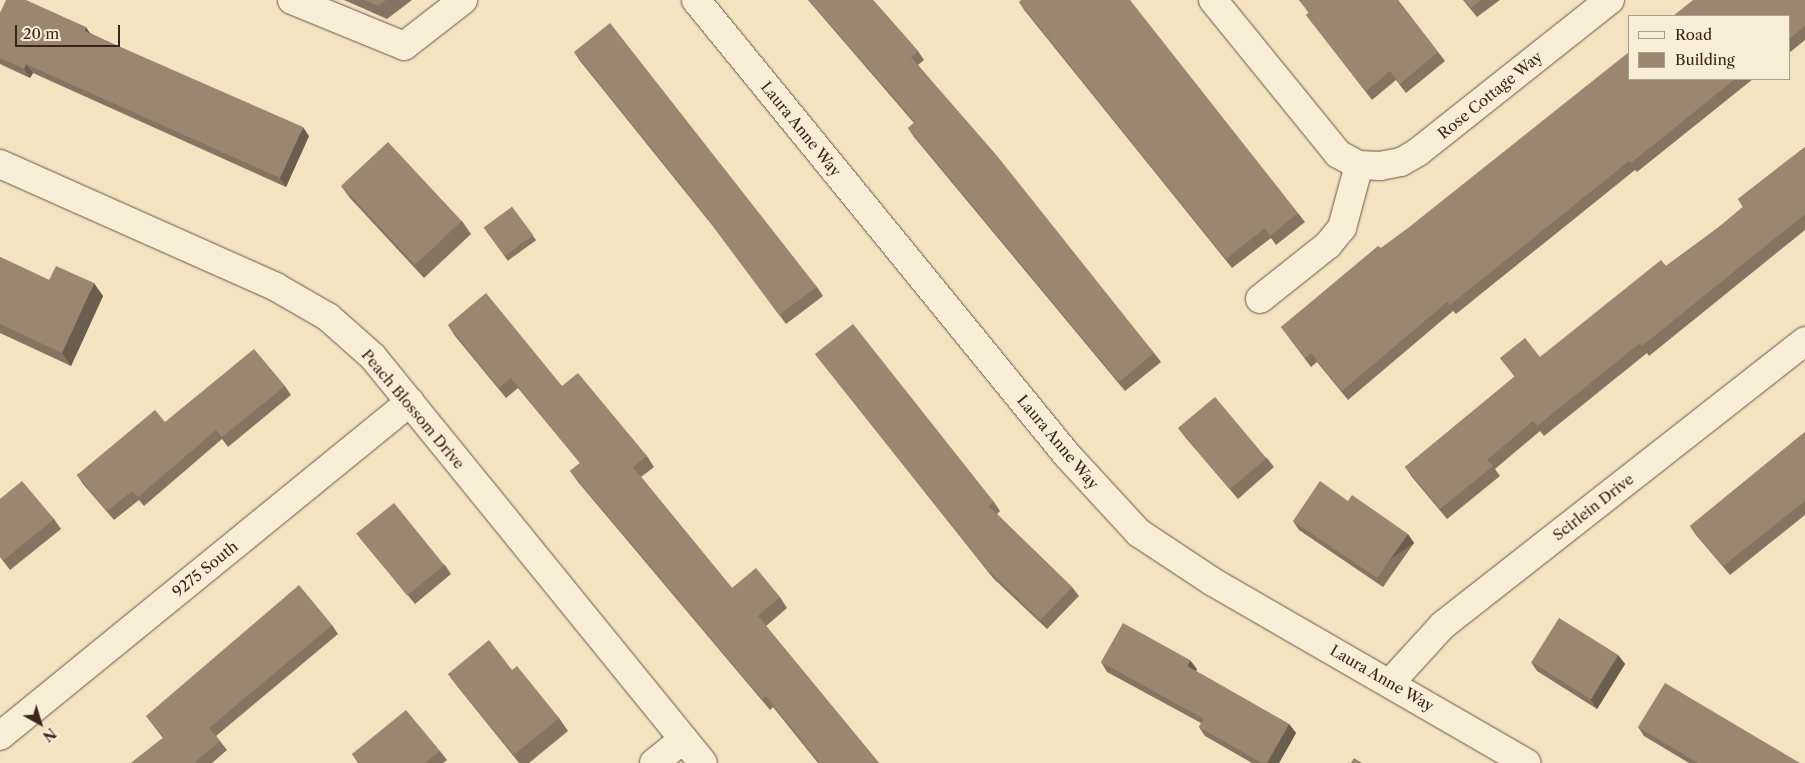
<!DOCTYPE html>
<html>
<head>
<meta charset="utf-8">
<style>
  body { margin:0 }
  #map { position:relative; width:1805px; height:763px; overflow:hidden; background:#f4e3c1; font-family:"Libre Caslon Text",serif }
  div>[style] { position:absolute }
  .roads { filter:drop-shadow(0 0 1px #695444) drop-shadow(0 0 1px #695444) }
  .minor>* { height:28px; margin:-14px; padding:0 14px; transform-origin:14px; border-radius:14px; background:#f8edd7 }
  .wall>* { inset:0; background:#857461; transform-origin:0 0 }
  .shaded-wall>* { inset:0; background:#6c5e4f; transform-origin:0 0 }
  .building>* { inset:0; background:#9b8771; transform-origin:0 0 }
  span { translate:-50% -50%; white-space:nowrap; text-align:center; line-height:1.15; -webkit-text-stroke:4px #f8edd7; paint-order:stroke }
  .street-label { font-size:15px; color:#3b241a }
  .legend { position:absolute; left:1628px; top:15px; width:162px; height:65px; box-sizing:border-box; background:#f8edd7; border:1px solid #ac9d8b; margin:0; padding:6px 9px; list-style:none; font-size:15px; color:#3b241a }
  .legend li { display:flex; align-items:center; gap:10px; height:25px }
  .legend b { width:25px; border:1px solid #ac9d8b }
  .north { position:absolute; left:15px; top:698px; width:50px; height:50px; -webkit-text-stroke:4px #f8edd7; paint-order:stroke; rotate:141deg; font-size:14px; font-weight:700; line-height:20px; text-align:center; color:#3b241a }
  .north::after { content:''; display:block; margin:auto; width:18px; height:22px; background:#3b241a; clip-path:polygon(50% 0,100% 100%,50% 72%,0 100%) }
  .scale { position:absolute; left:15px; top:25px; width:105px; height:22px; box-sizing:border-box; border:2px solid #3b241a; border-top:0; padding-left:6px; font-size:15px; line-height:18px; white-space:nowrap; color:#3b241a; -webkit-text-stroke:4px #f8edd7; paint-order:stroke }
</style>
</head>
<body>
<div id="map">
  <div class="roads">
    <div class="minor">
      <div style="left:292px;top:0;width:121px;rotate:22.3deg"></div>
      <div style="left:404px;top:46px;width:75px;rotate:-37.9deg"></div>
      <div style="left:696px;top:0;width:587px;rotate:50.81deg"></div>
      <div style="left:1067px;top:455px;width:106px;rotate:47.3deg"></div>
      <div style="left:1139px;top:533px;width:89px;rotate:33.5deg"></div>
      <div style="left:1213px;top:582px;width:362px;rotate:30deg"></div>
      <div style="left:1213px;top:0;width:198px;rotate:50.9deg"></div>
      <div style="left:1338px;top:154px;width:24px;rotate:28deg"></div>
      <div style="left:1359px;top:165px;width:21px;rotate:3deg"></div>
      <div style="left:1380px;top:166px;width:21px;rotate:-11deg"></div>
      <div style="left:1401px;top:162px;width:20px;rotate:-30deg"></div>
      <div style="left:1418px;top:152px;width:245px;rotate:-38.4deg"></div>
      <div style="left:0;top:164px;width:302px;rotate:24deg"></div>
      <div style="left:276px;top:287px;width:60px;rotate:30deg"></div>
      <div style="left:328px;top:317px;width:60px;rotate:41.6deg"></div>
      <div style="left:373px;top:357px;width:523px;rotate:50.9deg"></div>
      <div style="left:1260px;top:299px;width:87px;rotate:-38.5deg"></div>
      <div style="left:1328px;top:245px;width:22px;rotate:-51deg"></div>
      <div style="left:1342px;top:228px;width:65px;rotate:-74.9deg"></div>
      <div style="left:1390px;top:683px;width:79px;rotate:-47.6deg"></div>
      <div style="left:1443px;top:625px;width:460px;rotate:-38.1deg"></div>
      <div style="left:0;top:736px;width:529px;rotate:-39.17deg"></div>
      <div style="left:654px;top:763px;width:38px;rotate:-39deg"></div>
    </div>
  </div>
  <div class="wall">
    <div style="clip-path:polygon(344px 0,412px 0,387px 19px)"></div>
    <div style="clip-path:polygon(808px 0,873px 0,918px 51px,924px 60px,918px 65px,1154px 353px,1161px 362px,1125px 391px,914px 137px,908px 128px,914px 123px)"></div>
    <div style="clip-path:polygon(1299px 0,1398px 0,1445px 61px,1406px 93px,1396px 80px,1372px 100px,1313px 24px,1306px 15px,1309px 13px)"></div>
    <div style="clip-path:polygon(1463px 0,1500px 0,1477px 17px)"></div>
    <div style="clip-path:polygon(1805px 0,1805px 40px,1789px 53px,1789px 16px)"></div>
    <div style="clip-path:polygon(1019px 2px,1298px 213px,1305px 222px,1276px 245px,1271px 238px,1232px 268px,1025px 11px)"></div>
    <div style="clip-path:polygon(0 13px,90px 33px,309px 136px,286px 187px,33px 73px,30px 78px,0 64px)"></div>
    <div style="clip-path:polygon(574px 52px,817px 287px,823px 296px,786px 324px,712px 225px,580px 61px)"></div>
    <div style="clip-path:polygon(1629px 79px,1753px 79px,1637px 172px,1635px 170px,1456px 314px,1453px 311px,1348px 400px,1317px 362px,1311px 367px,1281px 327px,1381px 248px)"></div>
    <div style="clip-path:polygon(1805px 147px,1805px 230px,1649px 356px,1647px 353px,1544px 436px,1540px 431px,1495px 469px,1500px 476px,1447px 519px,1412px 477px,1405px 467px,1515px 377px,1500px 358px,1540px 357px,1666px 266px,1719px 227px,1743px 207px,1738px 199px)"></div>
    <div style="clip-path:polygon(341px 186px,462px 221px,471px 234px,424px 278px,350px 198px)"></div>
    <div style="left:512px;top:207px;width:41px;height:35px;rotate:54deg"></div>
    <div style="clip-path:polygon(0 257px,49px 280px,103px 296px,71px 366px,0 333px)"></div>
    <div style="clip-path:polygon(448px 325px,562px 386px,647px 456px,654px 467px,641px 477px,732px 588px,780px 597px,787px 608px,766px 626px,879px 763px,818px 763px,773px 707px,770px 710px,578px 482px,570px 471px,580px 463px,518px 388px,506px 398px,455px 336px)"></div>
    <div style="clip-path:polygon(815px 354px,994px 502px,1000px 511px,997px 514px,1072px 587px,1079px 596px,1047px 629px,993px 578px,822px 363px)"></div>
    <div style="clip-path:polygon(285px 386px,291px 395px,228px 447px,222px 439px,144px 506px,139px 500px,114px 520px,83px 484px,77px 475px,165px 422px)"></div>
    <div style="clip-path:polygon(1178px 428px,1267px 458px,1274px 467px,1238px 499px,1185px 437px)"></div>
    <div style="clip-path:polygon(1805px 432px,1805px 515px,1730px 575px,1696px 535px,1690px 526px)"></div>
    <div style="clip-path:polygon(0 499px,54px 519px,61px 529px,10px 570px,0 557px)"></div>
    <div style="clip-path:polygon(1293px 521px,1414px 543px,1383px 587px,1299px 530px)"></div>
    <div style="clip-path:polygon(356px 533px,445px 565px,451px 574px,415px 604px,363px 542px)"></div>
    <div style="clip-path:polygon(332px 625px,338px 634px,216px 736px,227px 750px,212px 763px,131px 763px,163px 738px,146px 716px)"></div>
    <div style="clip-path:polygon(1618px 655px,1625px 664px,1597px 709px,1537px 671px,1531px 662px)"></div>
    <div style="clip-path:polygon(1101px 662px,1197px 669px,1196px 671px,1289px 724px,1296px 733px,1279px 763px,1252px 763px,1205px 736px,1199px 727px,1201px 723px,1107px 672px)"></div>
    <div style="clip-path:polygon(512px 670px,559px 718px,568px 731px,529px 763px,519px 763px,457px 686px,448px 674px)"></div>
    <div style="clip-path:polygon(1638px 727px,1800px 763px,1689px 763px,1644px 736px)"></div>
    <div style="clip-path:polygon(440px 751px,447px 760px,443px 763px,358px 763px,352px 754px)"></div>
  </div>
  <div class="shaded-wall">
    <div style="clip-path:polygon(86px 27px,92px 36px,84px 31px)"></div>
    <div style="clip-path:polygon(26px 64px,33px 73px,30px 78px,24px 69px)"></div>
    <div style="clip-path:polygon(303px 127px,309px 136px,286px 187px,280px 178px)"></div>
    <div style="clip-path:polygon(94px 283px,103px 296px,71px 366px,62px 353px)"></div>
    <div style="left:1408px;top:534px;width:11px;height:54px;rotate:56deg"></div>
    <div style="clip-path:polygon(1618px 655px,1625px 664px,1597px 709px,1591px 700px)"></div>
    <div style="clip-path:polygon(1190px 660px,1197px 669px,1193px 675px,1187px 666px)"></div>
    <div style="clip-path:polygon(1289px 724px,1296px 733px,1279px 763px,1267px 763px)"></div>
  </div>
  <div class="building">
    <div style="clip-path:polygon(6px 0,26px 0,86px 27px,84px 31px,303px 127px,280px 178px,26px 64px,24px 69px,0 58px,0 13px)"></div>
    <div style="clip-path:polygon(364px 0,386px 0,378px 6px)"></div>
    <div style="clip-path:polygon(809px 0,873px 0,918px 51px,911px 57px,998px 157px,1154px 353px,1119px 382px,908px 128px,915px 122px)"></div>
    <div style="clip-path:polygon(1021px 0,1130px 0,1298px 213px,1270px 236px,1265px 228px,1226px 259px,1019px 2px)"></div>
    <div style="clip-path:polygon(1299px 0,1398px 0,1438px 52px,1400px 84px,1390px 71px,1366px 91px,1306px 15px,1309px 12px)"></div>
    <div style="clip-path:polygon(1464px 0,1481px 0,1471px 8px)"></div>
    <div style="clip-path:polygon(1693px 0,1805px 0,1805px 26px,1789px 39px,1789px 16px,1673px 16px)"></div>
    <div style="clip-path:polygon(610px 23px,817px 287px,779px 315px,706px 216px,574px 52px)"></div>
    <div style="clip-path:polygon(1629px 52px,1629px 79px,1735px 79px,1631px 163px,1629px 161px,1450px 305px,1447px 302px,1342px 391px,1311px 353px,1305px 358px,1281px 327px,1378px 246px,1381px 248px,1408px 228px)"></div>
    <div style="left:388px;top:142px;width:108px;height:64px;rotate:47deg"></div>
    <div style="clip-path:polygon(1805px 147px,1805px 214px,1642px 346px,1640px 343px,1537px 426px,1533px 421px,1487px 460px,1493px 466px,1440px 509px,1405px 467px,1515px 376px,1500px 358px,1525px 338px,1540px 357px,1661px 260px,1666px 266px,1719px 227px,1744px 206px,1738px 199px)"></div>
    <div style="left:512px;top:207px;width:35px;height:35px;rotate:53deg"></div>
    <div style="clip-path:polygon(0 257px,49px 280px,56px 266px,94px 283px,62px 353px,0 324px)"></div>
    <div style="clip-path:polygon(486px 293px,562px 386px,578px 373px,647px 456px,633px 467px,732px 588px,756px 568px,780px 597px,758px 616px,879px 763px,820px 763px,766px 696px,762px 699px,570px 471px,580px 463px,511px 378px,499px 388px,448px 325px)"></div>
    <div style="clip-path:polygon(853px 324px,994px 502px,988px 506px,1072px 587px,1040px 620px,987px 569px,815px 354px)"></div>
    <div style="clip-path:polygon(254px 349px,285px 386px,222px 437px,216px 430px,138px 497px,132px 491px,107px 511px,77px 475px,155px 410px,165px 422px)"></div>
    <div style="left:1215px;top:397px;width:80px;height:48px;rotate:50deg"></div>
    <div style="clip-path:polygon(1805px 432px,1805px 501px,1723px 566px,1690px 526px)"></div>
    <div style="clip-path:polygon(22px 481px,54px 519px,4px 560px,0 556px,0 499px)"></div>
    <div style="clip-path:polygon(1320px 481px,1348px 501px,1352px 495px,1408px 534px,1377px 578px,1293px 521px)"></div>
    <div style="left:394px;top:503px;width:80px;height:48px;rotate:51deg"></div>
    <div style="clip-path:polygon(299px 585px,332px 625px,209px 728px,220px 741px,194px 763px,131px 763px,164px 737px,146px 716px)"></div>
    <div style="left:1559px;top:618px;width:70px;height:52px;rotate:32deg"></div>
    <div style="clip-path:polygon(1123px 623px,1190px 660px,1187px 666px,1289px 724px,1267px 763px,1262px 763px,1199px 727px,1204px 719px,1101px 662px)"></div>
    <div style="clip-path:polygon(489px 640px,512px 670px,517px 666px,559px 718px,514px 755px,448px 674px)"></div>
    <div style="clip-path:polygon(1665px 683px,1800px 763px,1698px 763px,1638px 727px)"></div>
    <div style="clip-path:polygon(406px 710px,440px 751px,425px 763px,359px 763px,352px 754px)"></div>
    <div style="clip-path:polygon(1354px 758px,1362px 763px,1351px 763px)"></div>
  </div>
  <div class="street-label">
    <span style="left:1490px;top:95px;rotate:-39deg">Rose Cottage Way</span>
    <span style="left:801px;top:129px;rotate:51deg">Laura Anne Way</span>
    <span style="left:413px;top:409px;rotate:50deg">Peach Blossom Drive</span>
    <span style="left:1058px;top:442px;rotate:50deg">Laura Anne Way</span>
    <span style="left:1593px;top:507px;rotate:-38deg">Scirlein Drive</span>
    <span style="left:205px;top:569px;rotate:-39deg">9275 South</span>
    <span style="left:1382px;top:678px;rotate:30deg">Laura Anne Way</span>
  </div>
  <ul class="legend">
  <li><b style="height:6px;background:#f8edd7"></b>Road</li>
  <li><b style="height:14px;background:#9b8771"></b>Building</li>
  </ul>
  <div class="north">N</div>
  <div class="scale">20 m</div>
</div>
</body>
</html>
